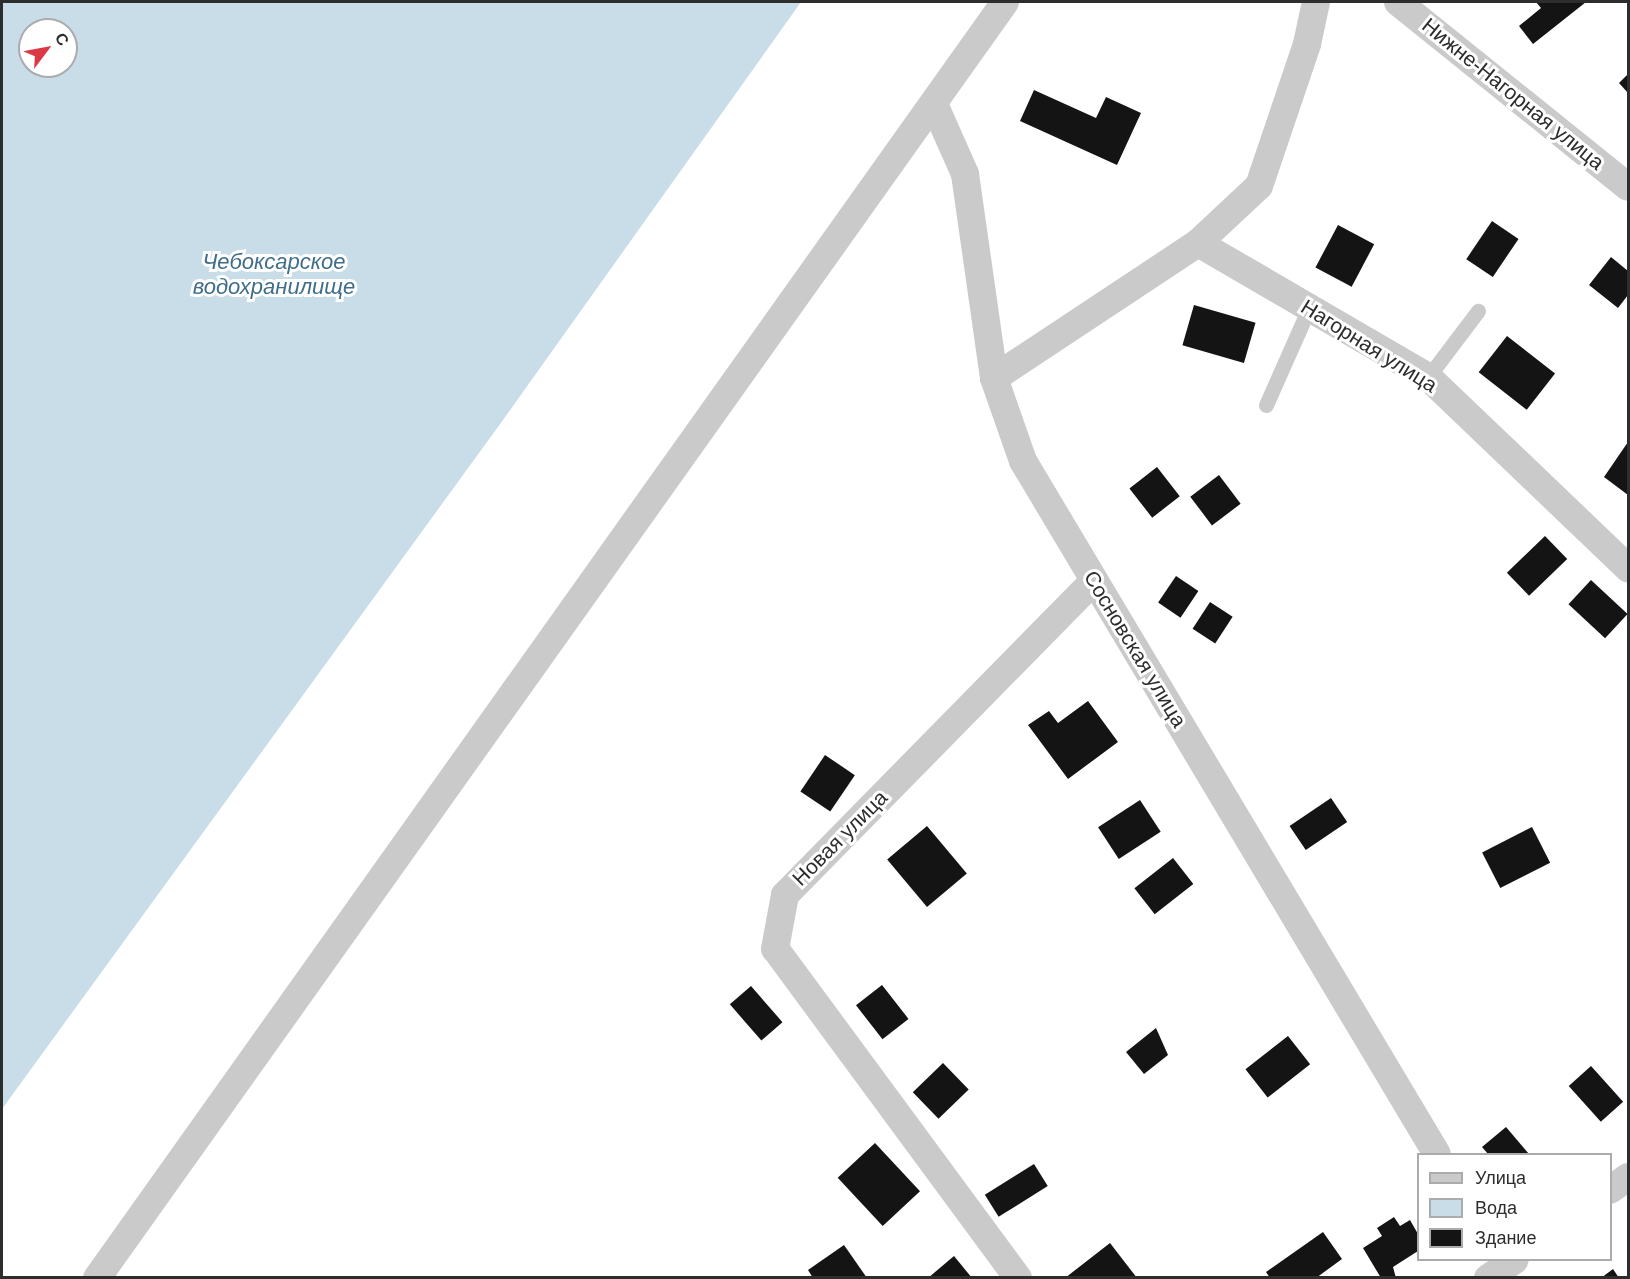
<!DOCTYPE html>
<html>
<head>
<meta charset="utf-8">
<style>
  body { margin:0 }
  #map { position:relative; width:1630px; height:1279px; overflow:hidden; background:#fff; font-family:Arial,sans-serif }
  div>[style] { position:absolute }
  .water>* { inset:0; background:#c9dde9 }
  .building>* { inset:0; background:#141414; transform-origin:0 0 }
  .lane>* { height:15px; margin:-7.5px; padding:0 7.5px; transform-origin:7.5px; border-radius:7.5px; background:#cacaca }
  .street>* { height:28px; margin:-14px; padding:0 14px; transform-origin:14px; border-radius:14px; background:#cacaca }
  span { translate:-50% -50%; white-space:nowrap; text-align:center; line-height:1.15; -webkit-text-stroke:6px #fff; paint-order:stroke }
  .street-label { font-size:21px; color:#2d2d2d }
  .water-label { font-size:22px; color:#406e8a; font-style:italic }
  .frame { position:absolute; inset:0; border:3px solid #2d2d2d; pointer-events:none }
  .legend { position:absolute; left:1417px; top:1153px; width:195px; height:108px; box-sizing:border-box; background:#fff; border:2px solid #ababab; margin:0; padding:8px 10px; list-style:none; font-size:18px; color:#2d2d2d }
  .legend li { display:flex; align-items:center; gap:12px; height:30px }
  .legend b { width:30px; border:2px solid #ababab }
  .north { position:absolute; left:18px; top:18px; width:60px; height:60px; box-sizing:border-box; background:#fff; border:2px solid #ababab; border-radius:50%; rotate:58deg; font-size:16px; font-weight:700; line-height:24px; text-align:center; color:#2d2d2d }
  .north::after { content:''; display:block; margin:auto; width:21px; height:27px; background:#db3946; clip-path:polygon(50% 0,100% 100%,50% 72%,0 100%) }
</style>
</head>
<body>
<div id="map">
  <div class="water">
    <div style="clip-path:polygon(evenodd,2px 2px,801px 2px,503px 420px,2px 1109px,2px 2px,30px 30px,66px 30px,66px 66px,30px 66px,30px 30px)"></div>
  </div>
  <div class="building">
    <div style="clip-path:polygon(1536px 2px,1586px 2px,1533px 44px,1519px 26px,1541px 8px)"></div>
    <div style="clip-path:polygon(1628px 74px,1628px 93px,1619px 83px)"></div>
    <div style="clip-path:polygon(1034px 90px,1096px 118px,1106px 97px,1141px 113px,1117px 165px,1020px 121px)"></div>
    <div style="left:1492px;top:221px;width:32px;height:46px;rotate:34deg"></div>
    <div style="left:1338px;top:225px;width:41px;height:48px;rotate:28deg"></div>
    <div style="clip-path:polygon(1611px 257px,1628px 271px,1628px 295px,1618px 308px,1589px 285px)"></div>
    <div style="left:1194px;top:305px;width:64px;height:42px;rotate:16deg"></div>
    <div style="left:1507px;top:336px;width:61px;height:46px;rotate:38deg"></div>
    <div style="clip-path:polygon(1628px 442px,1628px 495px,1604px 477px)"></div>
    <div style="left:1157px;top:467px;width:37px;height:35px;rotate:52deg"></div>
    <div style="left:1219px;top:475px;width:36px;height:36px;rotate:53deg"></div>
    <div style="left:1545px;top:536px;width:32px;height:53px;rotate:46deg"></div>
    <div style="left:1176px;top:576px;width:27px;height:32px;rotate:34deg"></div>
    <div style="left:1591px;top:580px;width:50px;height:33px;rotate:43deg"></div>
    <div style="left:1210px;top:602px;width:27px;height:32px;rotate:33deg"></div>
    <div style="clip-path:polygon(1088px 701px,1118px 742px,1068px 779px,1028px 725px,1049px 711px,1058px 723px)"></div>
    <div style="left:825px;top:755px;width:36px;height:44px;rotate:34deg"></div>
    <div style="left:1331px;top:798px;width:29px;height:50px;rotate:56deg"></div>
    <div style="left:1140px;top:800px;width:38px;height:50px;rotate:57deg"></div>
    <div style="left:927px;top:826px;width:62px;height:52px;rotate:50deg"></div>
    <div style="left:1532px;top:827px;width:40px;height:56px;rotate:63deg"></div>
    <div style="left:1173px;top:858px;width:33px;height:49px;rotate:52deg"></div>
    <div style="left:882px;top:985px;width:43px;height:33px;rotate:52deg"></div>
    <div style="left:751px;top:986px;width:48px;height:28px;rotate:49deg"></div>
    <div style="clip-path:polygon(1156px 1028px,1168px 1055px,1144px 1074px,1126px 1052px)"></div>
    <div style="left:1288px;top:1036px;width:36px;height:54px;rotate:52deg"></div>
    <div style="left:943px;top:1063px;width:37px;height:42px;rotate:46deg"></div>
    <div style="left:1591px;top:1066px;width:48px;height:30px;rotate:48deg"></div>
    <div style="clip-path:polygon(1506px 1127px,1529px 1154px,1488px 1154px,1482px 1147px)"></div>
    <div style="left:875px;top:1143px;width:66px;height:51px;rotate:47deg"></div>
    <div style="left:1034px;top:1164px;width:26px;height:58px;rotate:58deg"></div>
    <div style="clip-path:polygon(1394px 1217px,1400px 1226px,1410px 1220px,1418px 1234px,1418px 1251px,1393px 1267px,1396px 1278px,1381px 1278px,1363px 1248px,1382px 1236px,1377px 1228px)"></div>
    <div style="clip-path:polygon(1323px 1232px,1342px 1259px,1316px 1278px,1270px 1278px,1266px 1272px)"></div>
    <div style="clip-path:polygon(1110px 1243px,1137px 1278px,1065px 1278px)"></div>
    <div style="clip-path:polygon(844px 1245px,867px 1278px,813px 1278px,808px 1270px)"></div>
    <div style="clip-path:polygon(954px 1256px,972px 1278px,928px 1278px)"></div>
    <div style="clip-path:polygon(1613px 1269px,1619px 1278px,1601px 1278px)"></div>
  </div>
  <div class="lane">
    <div style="left:1428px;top:377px;width:83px;rotate:-52.9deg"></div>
    <div style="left:1266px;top:405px;width:106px;rotate:-66.1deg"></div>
  </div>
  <div class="street">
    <div style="left:1398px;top:2px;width:295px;rotate:38.8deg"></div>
    <div style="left:934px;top:104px;width:77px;rotate:66.1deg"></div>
    <div style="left:965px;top:174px;width:206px;rotate:81.9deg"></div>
    <div style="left:994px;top:378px;width:88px;rotate:70.7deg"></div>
    <div style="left:1023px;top:461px;width:807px;rotate:59.15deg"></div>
    <div style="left:1198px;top:243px;width:266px;rotate:30.2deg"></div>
    <div style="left:1428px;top:377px;width:277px;rotate:43.7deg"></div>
    <div style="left:994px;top:378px;width:245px;rotate:-33.5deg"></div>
    <div style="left:1198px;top:243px;width:83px;rotate:-43.1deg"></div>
    <div style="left:1259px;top:186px;width:150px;rotate:-71.3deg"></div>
    <div style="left:1307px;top:44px;width:43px;rotate:-77.9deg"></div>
    <div style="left:1610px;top:1190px;width:22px;rotate:-36deg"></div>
    <div style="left:97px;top:1278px;width:1566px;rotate:-54.56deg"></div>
    <div style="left:1018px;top:1278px;width:409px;rotate:-126.4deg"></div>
    <div style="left:775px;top:949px;width:55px;rotate:-79.5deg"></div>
    <div style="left:785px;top:895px;width:441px;rotate:-45.5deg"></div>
    <div style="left:1488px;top:1278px;width:32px;rotate:-34deg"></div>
  </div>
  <div class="street-label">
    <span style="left:1513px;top:94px;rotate:39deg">Нижне-Нагорная улица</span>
    <span style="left:1369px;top:346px;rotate:32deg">Нагорная улица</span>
    <span style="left:1135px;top:649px;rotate:59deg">Сосновская улица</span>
    <span style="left:840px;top:838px;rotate:-45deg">Новая улица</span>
  </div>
  <div class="water-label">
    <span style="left:274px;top:274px">Чебоксарское<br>водохранилище</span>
  </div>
  <div class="frame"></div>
  <ul class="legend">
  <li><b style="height:8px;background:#cacaca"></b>Улица</li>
  <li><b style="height:16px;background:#c9dde9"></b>Вода</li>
  <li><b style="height:16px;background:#141414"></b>Здание</li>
  </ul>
  <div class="north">С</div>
</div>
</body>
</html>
